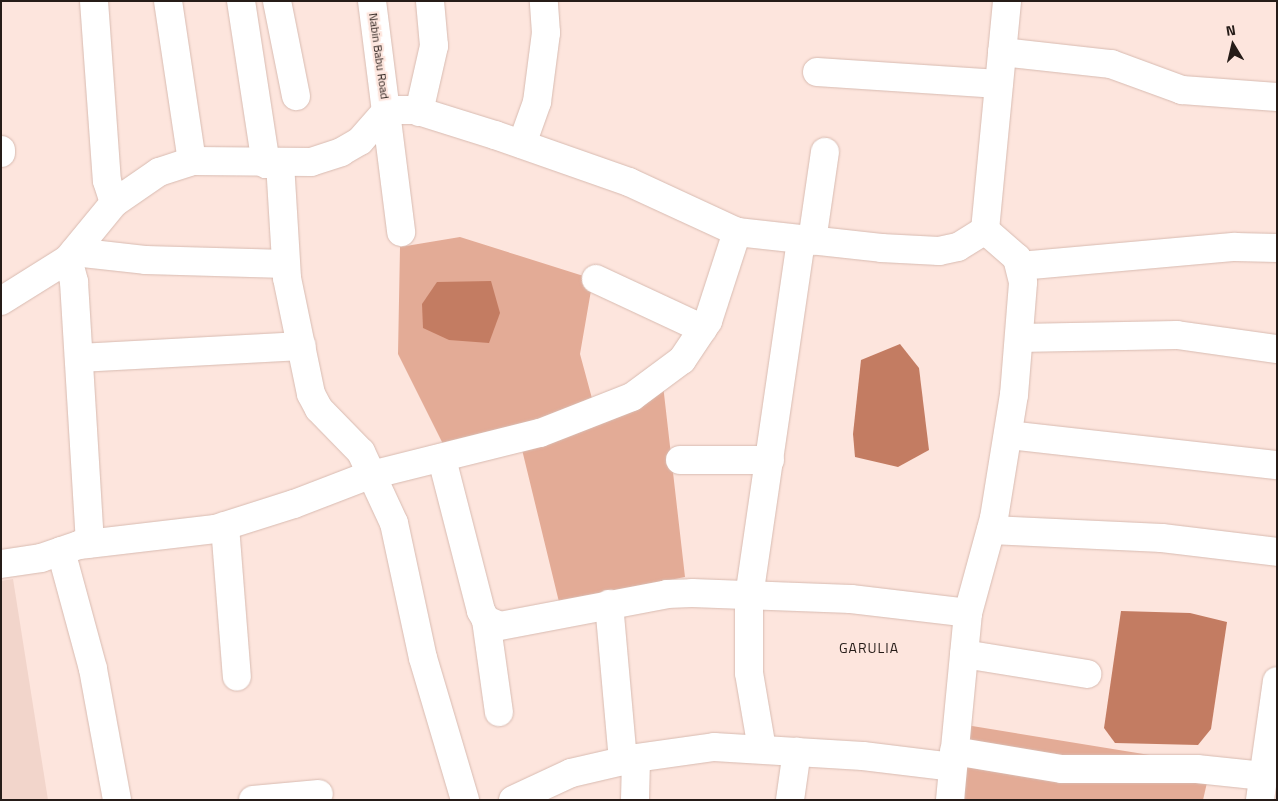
<!DOCTYPE html>
<html>
<head>
<meta charset="utf-8">
<style>
  body { margin:0 }
  #map { position:relative; width:1278px; height:801px; overflow:hidden; background:#fde5dd; font-family:"Titillium Web",sans-serif }
  div>[style] { position:absolute }
  .built>* { inset:0; background:#f2d5cb }
  .green>* { inset:0; background:#e3ab96 }
  .water>* { inset:0; background:#c37c62 }
  .roads { filter:drop-shadow(0 0 1px #d8bbb1) drop-shadow(0 0 1px #d8bbb1) }
  .minor>* { height:28px; margin:-14px; padding:0 14px; transform-origin:14px; border-radius:14px; background:#fff }
  span { translate:-50% -50%; white-space:nowrap; text-align:center; line-height:1.15; -webkit-text-stroke:4.5px #fde5dd; paint-order:stroke }
  .street-label { font-size:12px; color:#261c18 }
  .neighbourhood-label { font-size:14px; color:#261c18; letter-spacing:1px }
  .frame { position:absolute; inset:0; border:2px solid #261c18; pointer-events:none }
  .north { position:absolute; left:1208px; top:20px; width:50px; height:50px; -webkit-text-stroke:4px #fde5dd; paint-order:stroke; rotate:351deg; font-size:14px; font-weight:700; line-height:20px; text-align:center; color:#261c18 }
  .north::after { content:''; display:block; margin:auto; width:18px; height:22px; background:#261c18; clip-path:polygon(50% 0,100% 100%,50% 72%,0 100%) }
</style>
</head>
<body>
<div id="map">
  <div class="built">
    <div style="clip-path:polygon(13px 579px,48px 800px,1px 800px,1px 581px)"></div>
  </div>
  <div class="green">
    <div style="clip-path:polygon(460px 237px,593px 279px,580px 354px,597px 417px,663px 385px,685px 577px,559px 602px,517px 429px,444px 446px,398px 354px,400px 247px)"></div>
    <div style="clip-path:polygon(966px 725px,1211px 765px,1203px 800px,965px 800px)"></div>
  </div>
  <div class="water">
    <div style="clip-path:polygon(491px 281px,500px 313px,489px 343px,449px 340px,423px 328px,422px 304px,437px 282px)"></div>
    <div style="clip-path:polygon(900px 344px,919px 368px,929px 450px,898px 467px,855px 457px,853px 434px,861px 360px)"></div>
    <div style="clip-path:polygon(1121px 611px,1190px 613px,1227px 622px,1211px 729px,1198px 745px,1115px 743px,1104px 728px)"></div>
  </div>
  <div class="roads">
    <div class="minor">
      <div style="left:94px;top:1px;width:180px;rotate:85.9deg"></div>
      <div style="left:107px;top:181px;width:23px;rotate:72deg"></div>
      <div style="left:168px;top:1px;width:162px;rotate:81.5deg"></div>
      <div style="left:241px;top:1px;width:165px;rotate:81.3deg"></div>
      <div style="left:277px;top:1px;width:97px;rotate:78.7deg"></div>
      <div style="left:372px;top:1px;width:233px;rotate:82.8deg"></div>
      <div style="left:1002px;top:52px;width:110px;rotate:6.3deg"></div>
      <div style="left:1111px;top:64px;width:76px;rotate:20.1deg"></div>
      <div style="left:1182px;top:90px;width:95px;rotate:4.2deg"></div>
      <div style="left:817px;top:72px;width:182px;rotate:3.8deg"></div>
      <div style="left:419px;top:112px;width:68px;rotate:-77.2deg"></div>
      <div style="left:434px;top:46px;width:45px;rotate:-95.1deg"></div>
      <div style="left:522px;top:144px;width:45px;rotate:-70.3deg"></div>
      <div style="left:537px;top:102px;width:70px;rotate:-82.6deg"></div>
      <div style="left:546px;top:33px;width:32px;rotate:-94deg"></div>
      <div style="left:1px;top:150px;width:3px;rotate:90deg"></div>
      <div style="left:280px;top:163px;width:115px;rotate:86.5deg"></div>
      <div style="left:287px;top:278px;width:118px;rotate:78.3deg"></div>
      <div style="left:311px;top:394px;width:17px;rotate:62deg"></div>
      <div style="left:319px;top:409px;width:60px;rotate:45.7deg"></div>
      <div style="left:361px;top:452px;width:78px;rotate:65.1deg"></div>
      <div style="left:394px;top:523px;width:138px;rotate:77.9deg"></div>
      <div style="left:423px;top:658px;width:148px;rotate:73.5deg"></div>
      <div style="left:812px;top:241px;width:90px;rotate:-81.7deg"></div>
      <div style="left:74px;top:252px;width:71px;rotate:6.4deg"></div>
      <div style="left:145px;top:260px;width:141px;rotate:1.6deg"></div>
      <div style="left:68px;top:259px;width:24px;rotate:75deg"></div>
      <div style="left:74px;top:282px;width:262px;rotate:86.5deg"></div>
      <div style="left:1020px;top:266px;width:216px;rotate:-5.1deg"></div>
      <div style="left:1235px;top:247px;width:42px;rotate:1.4deg"></div>
      <div style="left:596px;top:279px;width:118px;rotate:25deg"></div>
      <div style="left:1px;top:301px;width:79px;rotate:-32.1deg"></div>
      <div style="left:68px;top:259px;width:72px;rotate:-50.6deg"></div>
      <div style="left:114px;top:203px;width:55px;rotate:-34.6deg"></div>
      <div style="left:159px;top:172px;width:35px;rotate:-18deg"></div>
      <div style="left:192px;top:161px;width:119px;rotate:0.5deg"></div>
      <div style="left:311px;top:162px;width:32px;rotate:-18deg"></div>
      <div style="left:341px;top:152px;width:22px;rotate:-30deg"></div>
      <div style="left:360px;top:141px;width:41px;rotate:-48.9deg"></div>
      <div style="left:387px;top:110px;width:28px"></div>
      <div style="left:415px;top:110px;width:84px;rotate:17.4deg"></div>
      <div style="left:495px;top:135px;width:142px;rotate:19.3deg"></div>
      <div style="left:629px;top:182px;width:119px;rotate:24.8deg"></div>
      <div style="left:737px;top:232px;width:145px;rotate:6.3deg"></div>
      <div style="left:881px;top:248px;width:58px;rotate:3deg"></div>
      <div style="left:939px;top:251px;width:19px;rotate:-12deg"></div>
      <div style="left:958px;top:247px;width:32px;rotate:-32deg"></div>
      <div style="left:1019px;top:338px;width:158px;rotate:-1.1deg"></div>
      <div style="left:1177px;top:335px;width:101px;rotate:8deg"></div>
      <div style="left:79px;top:358px;width:223px;rotate:-3.1deg"></div>
      <div style="left:1008px;top:435px;width:271px;rotate:6.4deg"></div>
      <div style="left:442px;top:459px;width:157px;rotate:75.6deg"></div>
      <div style="left:481px;top:611px;width:10px;rotate:61deg"></div>
      <div style="left:486px;top:620px;width:15px;rotate:23deg"></div>
      <div style="left:500px;top:626px;width:170px;rotate:-10.8deg"></div>
      <div style="left:667px;top:594px;width:25px;rotate:-2deg"></div>
      <div style="left:692px;top:593px;width:159px;rotate:2.2deg"></div>
      <div style="left:851px;top:599px;width:118px;rotate:6.8deg"></div>
      <div style="left:680px;top:460px;width:90px"></div>
      <div style="left:225px;top:526px;width:151px;rotate:85.5deg"></div>
      <div style="left:991px;top:530px;width:171px;rotate:2.7deg"></div>
      <div style="left:1162px;top:538px;width:116px;rotate:6.9deg"></div>
      <div style="left:61px;top:551px;width:122px;rotate:74.8deg"></div>
      <div style="left:93px;top:669px;width:133px;rotate:79.6deg"></div>
      <div style="left:1px;top:564px;width:40px;rotate:-8.5deg"></div>
      <div style="left:41px;top:558px;width:40px;rotate:-18.9deg"></div>
      <div style="left:79px;top:545px;width:137px;rotate:-6.7deg"></div>
      <div style="left:215px;top:529px;width:83px;rotate:-17.6deg"></div>
      <div style="left:294px;top:504px;width:78px;rotate:-21deg"></div>
      <div style="left:367px;top:476px;width:178px;rotate:-14deg"></div>
      <div style="left:540px;top:433px;width:99px;rotate:-21.4deg"></div>
      <div style="left:632px;top:397px;width:62px;rotate:-36.5deg"></div>
      <div style="left:682px;top:360px;width:47px;rotate:-56.3deg"></div>
      <div style="left:708px;top:321px;width:94px;rotate:-72deg"></div>
      <div style="left:609px;top:604px;width:158px;rotate:84.9deg"></div>
      <div style="left:486px;top:620px;width:93px;rotate:82deg"></div>
      <div style="left:964px;top:654px;width:125px;rotate:9.2deg"></div>
      <div style="left:762px;top:749px;width:77px;rotate:-99.7deg"></div>
      <div style="left:749px;top:673px;width:76px;rotate:-90deg"></div>
      <div style="left:749px;top:597px;width:362px;rotate:-81.7deg"></div>
      <div style="left:954px;top:751px;width:109px;rotate:9.5deg"></div>
      <div style="left:1062px;top:769px;width:135px"></div>
      <div style="left:1197px;top:769px;width:67px;rotate:6deg"></div>
      <div style="left:253px;top:800px;width:66px;rotate:-5.2deg"></div>
      <div style="left:513px;top:800px;width:64px;rotate:-25deg"></div>
      <div style="left:571px;top:773px;width:67px;rotate:-13deg"></div>
      <div style="left:636px;top:758px;width:79px;rotate:-8deg"></div>
      <div style="left:714px;top:747px;width:149px;rotate:3.5deg"></div>
      <div style="left:863px;top:756px;width:90px;rotate:7deg"></div>
      <div style="left:635px;top:800px;width:42px;rotate:-88.6deg"></div>
      <div style="left:790px;top:800px;width:49px;rotate:-81.9deg"></div>
      <div style="left:950px;top:800px;width:188px;rotate:-84.5deg"></div>
      <div style="left:968px;top:613px;width:98px;rotate:-74.7deg"></div>
      <div style="left:994px;top:518px;width:125px;rotate:-80.8deg"></div>
      <div style="left:1014px;top:395px;width:113px;rotate:-85.4deg"></div>
      <div style="left:1023px;top:282px;width:25px;rotate:-104deg"></div>
      <div style="left:1017px;top:258px;width:43px;rotate:-138.8deg"></div>
      <div style="left:985px;top:230px;width:230px;rotate:-84.5deg"></div>
      <div style="left:1260px;top:800px;width:120px;rotate:-81.9deg"></div>
    </div>
  </div>
  <div class="street-label">
    <span style="left:379px;top:56px;rotate:82deg">Nabin Babu Road</span>
  </div>
  <div class="neighbourhood-label">
    <span style="left:869px;top:648px">GARULIA</span>
  </div>
  <div class="frame"></div>
  <div class="north">N</div>
</div>
</body>
</html>
